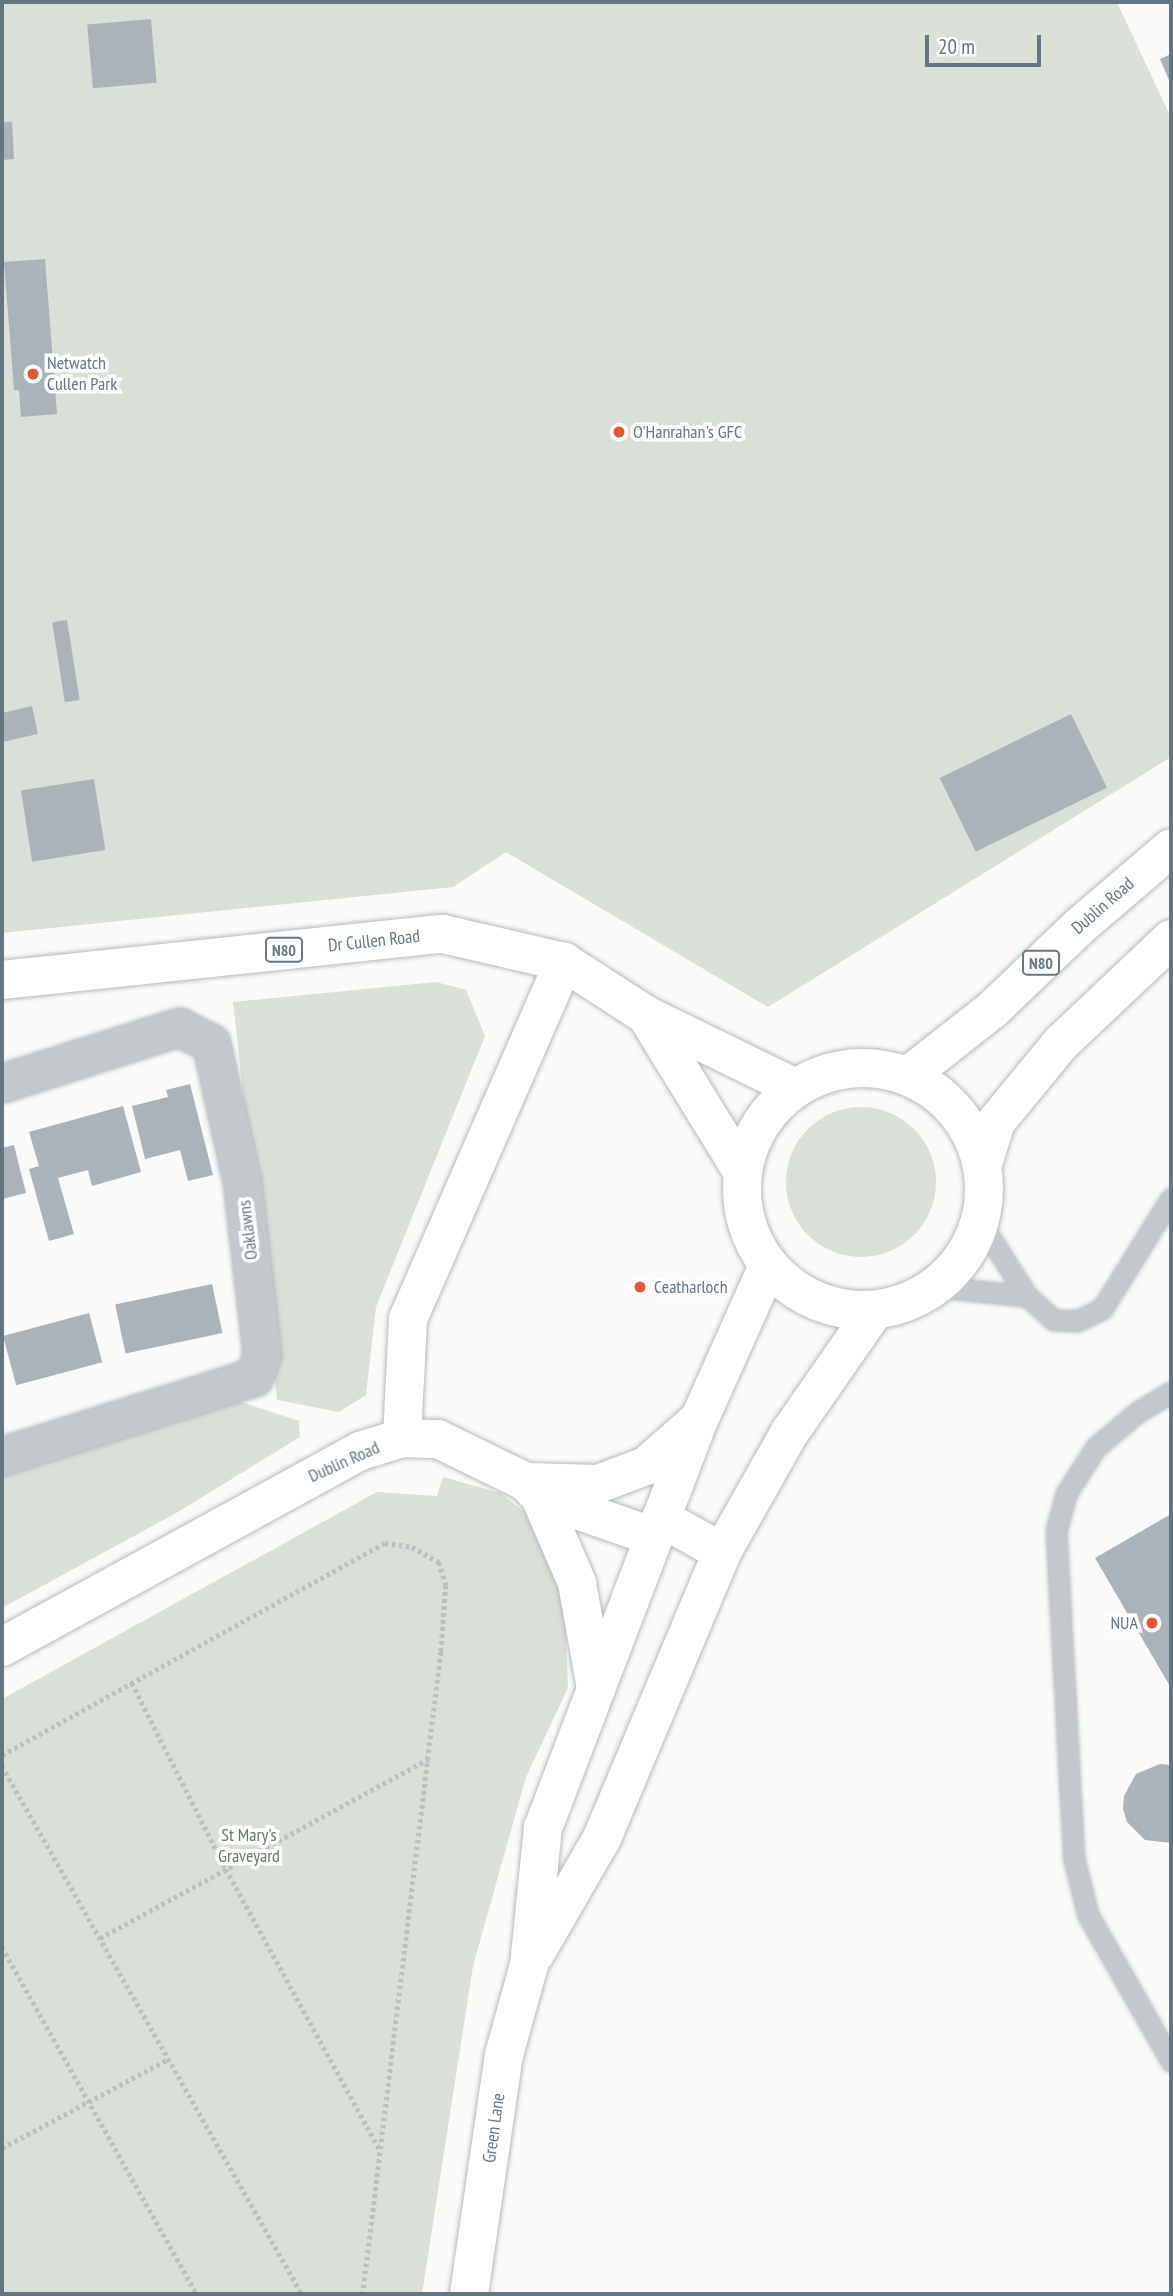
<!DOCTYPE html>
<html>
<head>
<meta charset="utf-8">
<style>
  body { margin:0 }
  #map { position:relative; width:1173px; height:2296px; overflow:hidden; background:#fafaf8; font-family:"PT Sans Narrow",sans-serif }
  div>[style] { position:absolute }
  .green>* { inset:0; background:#dadfd7 }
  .round { border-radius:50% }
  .building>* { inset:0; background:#aab3b9; transform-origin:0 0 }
  .path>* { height:4.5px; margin-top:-2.25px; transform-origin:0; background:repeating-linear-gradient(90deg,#bbbfc2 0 3.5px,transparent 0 7px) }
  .roads { filter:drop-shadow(0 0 2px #b3babf) drop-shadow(0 0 2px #b3babf) }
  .lane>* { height:19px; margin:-9.5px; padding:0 9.5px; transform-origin:9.5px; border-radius:9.5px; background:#c3c8cc }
  .street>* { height:37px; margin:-18.5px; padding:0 18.5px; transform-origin:18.5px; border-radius:18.5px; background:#c3c8cc }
  .secondary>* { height:38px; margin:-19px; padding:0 19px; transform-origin:19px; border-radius:19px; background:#fff }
  .primary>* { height:38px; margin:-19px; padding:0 19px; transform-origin:19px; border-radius:19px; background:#fff }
  .primary>.ring { margin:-19px; padding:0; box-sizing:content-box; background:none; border:38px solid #fff; border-radius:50% }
  .dots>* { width:19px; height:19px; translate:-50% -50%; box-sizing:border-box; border:4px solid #fff; border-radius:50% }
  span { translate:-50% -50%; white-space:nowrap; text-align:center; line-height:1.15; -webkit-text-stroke:7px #fff; paint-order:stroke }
  .shield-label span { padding:2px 5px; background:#fff; border:2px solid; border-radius:5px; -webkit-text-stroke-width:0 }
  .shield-label { font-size:16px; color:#657683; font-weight:700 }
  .poi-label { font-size:18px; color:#657683 }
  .left { translate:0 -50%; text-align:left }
  .right { translate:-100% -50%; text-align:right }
  .street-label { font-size:18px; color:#657683 }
  .park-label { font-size:18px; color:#687a64 }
  .frame { position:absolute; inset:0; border:4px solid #657683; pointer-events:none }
  .scale { position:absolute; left:925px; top:35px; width:116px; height:32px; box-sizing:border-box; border:4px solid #657683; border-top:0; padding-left:9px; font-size:21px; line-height:24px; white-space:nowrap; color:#657683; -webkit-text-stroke:5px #fff; paint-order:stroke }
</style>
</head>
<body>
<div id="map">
  <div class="green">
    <div style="clip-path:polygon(2px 2px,1117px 2px,1171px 118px,1171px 757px,768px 1007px,506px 852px,453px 887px,2px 933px)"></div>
    <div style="clip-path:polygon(436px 982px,466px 990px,485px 1036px,376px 1307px,366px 1395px,339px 1412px,277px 1400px,233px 1002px)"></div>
    <div class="round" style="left:786px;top:1107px;width:150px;height:150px"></div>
    <div style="clip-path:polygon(229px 1398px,299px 1421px,300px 1437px,178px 1512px,2px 1608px,2px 1472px)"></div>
    <div style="clip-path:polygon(443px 1477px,500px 1493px,532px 1518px,564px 1596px,568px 1688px,526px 1777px,473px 1966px,422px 2294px,2px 2294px,2px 1699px,377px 1492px,437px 1496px)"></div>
  </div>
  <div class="building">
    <div style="left:151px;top:19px;width:64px;height:64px;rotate:85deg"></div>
    <div style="clip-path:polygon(1171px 54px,1171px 85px,1160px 59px)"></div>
    <div style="clip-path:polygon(2px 122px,12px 122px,14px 159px,2px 160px)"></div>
    <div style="clip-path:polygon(45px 259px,57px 414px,21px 417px,19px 390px,14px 390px,4px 262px)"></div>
    <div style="left:67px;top:620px;width:81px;height:15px;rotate:81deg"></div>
    <div style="clip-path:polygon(32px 706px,38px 734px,2px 742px,2px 713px)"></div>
    <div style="left:1071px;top:714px;width:82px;height:146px;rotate:64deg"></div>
    <div style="left:94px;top:779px;width:72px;height:74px;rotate:81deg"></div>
    <div style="clip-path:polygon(190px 1084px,213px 1175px,188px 1181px,180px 1150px,145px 1159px,132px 1106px,168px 1097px,166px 1090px)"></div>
    <div style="clip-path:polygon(123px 1106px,141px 1172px,92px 1186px,88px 1170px,58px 1178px,74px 1234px,49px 1241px,29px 1169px,39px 1166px,29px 1132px)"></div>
    <div style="clip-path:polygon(14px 1145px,26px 1193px,2px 1199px,2px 1148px)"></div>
    <div style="left:212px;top:1284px;width:50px;height:99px;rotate:78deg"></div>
    <div style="left:89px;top:1313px;width:51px;height:89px;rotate:75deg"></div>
    <div style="clip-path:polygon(1171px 1514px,1171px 1688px,1095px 1558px)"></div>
    <div style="clip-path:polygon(1160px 1764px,1171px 1765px,1171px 1843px,1145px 1840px,1127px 1822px,1123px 1809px,1124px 1796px,1136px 1774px)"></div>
  </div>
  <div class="path">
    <div style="left:132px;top:1683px;width:208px;rotate:63.2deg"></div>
    <div style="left:226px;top:1869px;width:319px;rotate:61.3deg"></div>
    <div style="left:2px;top:1755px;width:438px;rotate:-29deg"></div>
    <div style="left:385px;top:1543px;width:27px;rotate:8deg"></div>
    <div style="left:412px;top:1547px;width:31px;rotate:29deg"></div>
    <div style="left:439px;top:1562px;width:24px;rotate:73deg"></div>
    <div style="left:446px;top:1585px;width:67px;rotate:94.3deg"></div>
    <div style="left:441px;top:1652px;width:647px;rotate:96.93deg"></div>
    <div style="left:2px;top:1766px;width:607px;rotate:60.4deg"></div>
    <div style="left:100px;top:1938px;width:374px;rotate:-28.6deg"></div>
    <div style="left:2px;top:1947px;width:398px;rotate:60.7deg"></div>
    <div style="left:2px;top:2148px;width:189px;rotate:-28.1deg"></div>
  </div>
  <div class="roads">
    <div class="lane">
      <div style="left:981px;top:1223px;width:86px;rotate:57.8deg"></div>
      <div style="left:1027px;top:1296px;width:36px;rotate:42deg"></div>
      <div style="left:1054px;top:1320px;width:23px;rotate:2deg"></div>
      <div style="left:1077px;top:1321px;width:28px;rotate:-26deg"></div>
      <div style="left:1102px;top:1309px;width:131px;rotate:-58.1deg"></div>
      <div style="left:937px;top:1287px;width:90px;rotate:5.7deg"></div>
      <div style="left:1171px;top:1392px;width:37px;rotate:149deg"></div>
      <div style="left:1139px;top:1411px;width:56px;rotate:140.1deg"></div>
      <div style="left:1096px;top:1447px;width:56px;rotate:122.6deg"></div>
      <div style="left:1066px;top:1494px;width:38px;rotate:105deg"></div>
      <div style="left:1056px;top:1531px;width:328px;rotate:86.9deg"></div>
      <div style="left:1074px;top:1859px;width:58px;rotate:76deg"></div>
      <div style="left:1088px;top:1915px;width:168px;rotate:60.4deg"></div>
    </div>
    <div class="street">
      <div style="left:2px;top:1083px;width:186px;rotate:-17.6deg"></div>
      <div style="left:179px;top:1027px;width:36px;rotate:27deg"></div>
      <div style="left:211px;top:1043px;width:142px;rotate:77.4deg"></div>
      <div style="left:242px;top:1182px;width:173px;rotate:83.4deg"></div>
      <div style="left:262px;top:1354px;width:24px;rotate:109deg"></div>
      <div style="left:254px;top:1377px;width:264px;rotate:162.6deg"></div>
    </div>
    <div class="secondary">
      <div style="left:402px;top:1438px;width:119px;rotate:-87.1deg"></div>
      <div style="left:408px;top:1319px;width:390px;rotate:-66.4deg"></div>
      <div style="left:526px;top:1482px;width:21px;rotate:47deg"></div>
      <div style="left:540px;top:1497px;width:94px;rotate:66.7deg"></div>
      <div style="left:577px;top:1583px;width:102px;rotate:79.8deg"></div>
      <div style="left:540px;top:1497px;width:121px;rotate:19.3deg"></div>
      <div style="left:661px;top:1518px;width:70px;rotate:29.1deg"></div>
      <div style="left:2px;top:1647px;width:408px;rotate:-28.7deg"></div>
      <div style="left:360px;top:1451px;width:44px;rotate:-17.2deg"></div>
      <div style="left:402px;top:1438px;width:36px;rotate:2deg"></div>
      <div style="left:438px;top:1439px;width:98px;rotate:26deg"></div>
      <div style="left:526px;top:1482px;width:72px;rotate:1.6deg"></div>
      <div style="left:598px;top:1484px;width:51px;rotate:-20.6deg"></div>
      <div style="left:646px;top:1466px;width:65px;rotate:-41.3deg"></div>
      <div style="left:535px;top:1954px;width:134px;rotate:-60deg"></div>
      <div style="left:602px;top:1838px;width:310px;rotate:-67.2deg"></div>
      <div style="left:722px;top:1552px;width:138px;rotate:-60.5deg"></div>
      <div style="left:790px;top:1432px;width:147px;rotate:-55.2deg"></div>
      <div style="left:469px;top:2294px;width:242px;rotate:-81.7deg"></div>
      <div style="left:504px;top:2055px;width:93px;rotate:-74.5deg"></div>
      <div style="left:529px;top:1965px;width:138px;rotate:-84.2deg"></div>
      <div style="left:543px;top:1828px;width:437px;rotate:-69.1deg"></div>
      <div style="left:699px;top:1420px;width:169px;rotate:-65.9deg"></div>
    </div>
    <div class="primary">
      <div style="left:2px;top:980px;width:443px;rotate:-6deg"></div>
      <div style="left:443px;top:934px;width:124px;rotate:13deg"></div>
      <div style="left:564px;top:962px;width:98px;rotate:32.9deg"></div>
      <div style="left:646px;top:1015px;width:167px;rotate:26deg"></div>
      <div style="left:646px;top:1015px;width:183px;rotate:58.4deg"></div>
      <div class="ring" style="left:742px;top:1068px;width:204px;height:204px"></div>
      <div style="left:908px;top:1076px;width:107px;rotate:-38.2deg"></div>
      <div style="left:992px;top:1010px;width:123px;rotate:-43.7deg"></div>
      <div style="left:1081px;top:925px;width:118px;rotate:-40.5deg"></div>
      <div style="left:983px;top:1164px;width:44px;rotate:-72.8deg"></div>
      <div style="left:996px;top:1122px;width:101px;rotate:-50.6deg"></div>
      <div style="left:1060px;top:1044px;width:153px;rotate:-43.4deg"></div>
    </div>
  </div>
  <div class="dots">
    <div style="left:33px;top:374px;background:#e4572e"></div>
    <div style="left:619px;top:432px;background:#e4572e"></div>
    <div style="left:640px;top:1287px;background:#e4572e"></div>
    <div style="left:1152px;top:1623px;background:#e4572e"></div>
  </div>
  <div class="shield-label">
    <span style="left:284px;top:950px">N80</span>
    <span style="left:1041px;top:963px">N80</span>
  </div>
  <div class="poi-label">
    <span class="left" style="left:47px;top:374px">Netwatch<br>Cullen Park</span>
    <span class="left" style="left:633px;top:432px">O'Hanrahan's GFC</span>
    <span class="left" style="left:654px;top:1287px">Ceatharloch</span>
    <span class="right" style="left:1138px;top:1623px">NUA</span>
  </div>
  <div class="street-label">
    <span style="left:1103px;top:906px;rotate:-41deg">Dublin Road</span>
    <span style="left:374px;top:941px;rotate:-6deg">Dr Cullen Road</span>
    <span style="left:248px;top:1230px;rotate:-97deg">Oaklawns</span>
    <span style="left:344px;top:1462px;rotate:-24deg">Dublin Road</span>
    <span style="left:494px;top:2128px;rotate:-82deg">Green Lane</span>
  </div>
  <div class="park-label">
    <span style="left:249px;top:1846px">St Mary's<br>Graveyard</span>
  </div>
  <div class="frame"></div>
  <div class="scale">20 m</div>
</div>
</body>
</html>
